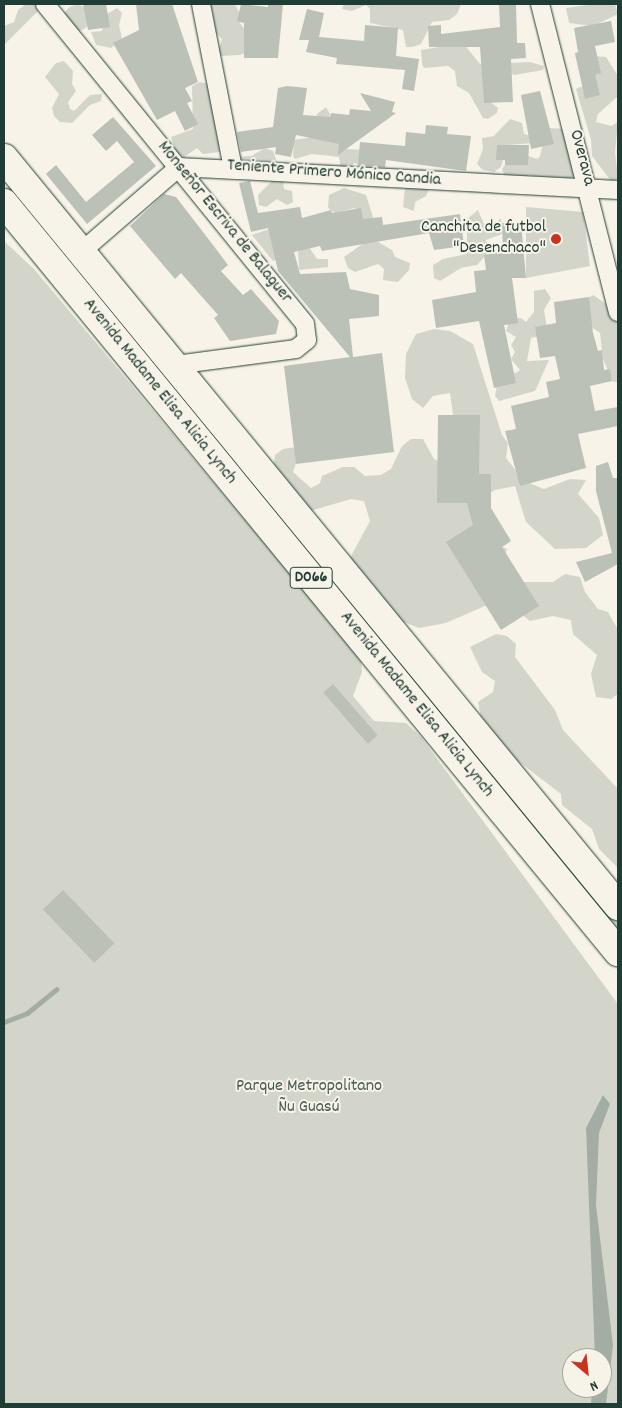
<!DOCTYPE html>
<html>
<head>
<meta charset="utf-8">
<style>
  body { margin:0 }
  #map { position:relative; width:622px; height:1408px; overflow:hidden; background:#f7f3e8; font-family:Dekko,sans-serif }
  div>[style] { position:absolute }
  .green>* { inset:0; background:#d3d5ca }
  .round { border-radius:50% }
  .water>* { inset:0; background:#a4ada3 }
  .stream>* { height:5px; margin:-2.5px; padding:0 2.5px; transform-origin:2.5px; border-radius:2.5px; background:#a4ada3 }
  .building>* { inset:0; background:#bbc1b6; transform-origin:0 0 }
  .roads { filter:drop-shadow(0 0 1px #1f3d34) drop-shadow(0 0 1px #1f3d34) }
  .street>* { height:18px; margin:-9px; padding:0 9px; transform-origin:9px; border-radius:9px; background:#f7f3e8 }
  .highway>* { height:28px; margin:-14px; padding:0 14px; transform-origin:14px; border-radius:14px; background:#f7f3e8 }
  .dots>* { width:14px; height:14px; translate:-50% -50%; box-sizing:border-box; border:2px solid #f7f3e8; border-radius:50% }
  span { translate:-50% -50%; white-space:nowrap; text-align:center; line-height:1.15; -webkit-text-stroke:4px #f7f3e8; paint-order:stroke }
  .shield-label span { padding:1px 4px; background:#f7f3e8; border:1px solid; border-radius:4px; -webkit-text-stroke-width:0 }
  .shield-label { font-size:16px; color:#1f3d34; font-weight:700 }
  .street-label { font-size:18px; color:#1f3d34 }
  .poi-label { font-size:18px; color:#1f3d34 }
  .right { translate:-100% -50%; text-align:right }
  .park-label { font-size:18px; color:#435b52 }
  .frame { position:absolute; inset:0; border:5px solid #1f3d34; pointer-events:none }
  .north { position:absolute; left:562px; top:1348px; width:50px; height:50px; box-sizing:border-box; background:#f7f3e8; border:1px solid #a1aaa0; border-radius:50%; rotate:152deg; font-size:14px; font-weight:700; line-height:20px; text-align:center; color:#1f3d34 }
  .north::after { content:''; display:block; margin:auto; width:18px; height:22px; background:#c8321e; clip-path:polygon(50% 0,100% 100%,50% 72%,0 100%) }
</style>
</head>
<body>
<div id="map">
  <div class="green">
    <div style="clip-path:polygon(26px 4px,36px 4px,38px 11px,4px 45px,4px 26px,14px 22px,18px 10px)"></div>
    <div style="clip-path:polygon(207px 4px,235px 4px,242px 18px,240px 23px,257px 47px,240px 55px,221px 56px,218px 52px,222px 39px,211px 28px)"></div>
    <div style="clip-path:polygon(344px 4px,461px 4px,457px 14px,449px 20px,432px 22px,421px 44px,412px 47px,406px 47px,403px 30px,370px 23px,370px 9px,366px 5px,352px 11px,342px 9px)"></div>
    <div style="clip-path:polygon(594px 4px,615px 4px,618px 14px,593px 26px,569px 23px,566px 8px)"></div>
    <div class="round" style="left:64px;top:5px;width:26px;height:26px"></div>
    <div style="clip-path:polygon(117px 8px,122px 13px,119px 25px,122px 39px,111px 48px,96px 45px,91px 32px,102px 31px,104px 16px)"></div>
    <div style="clip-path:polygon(463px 43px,480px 64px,530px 62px,544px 66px,543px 70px,514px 75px,508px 71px,489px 101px,498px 108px,497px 113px,488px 119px,483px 118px,469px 93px,457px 86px,455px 71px,448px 66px,424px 68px,422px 64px,421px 50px)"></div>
    <div style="clip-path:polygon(575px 55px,606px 57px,618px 76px,618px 96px,598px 114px,596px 122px,611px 126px,618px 122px,615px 152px,618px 178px,612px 182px,592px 156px,591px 140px,576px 89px,583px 86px)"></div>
    <div style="clip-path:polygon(64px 61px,73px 71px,72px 84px,76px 91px,68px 102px,70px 109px,74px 111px,90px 95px,102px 94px,101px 101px,90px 105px,72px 123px,60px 122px,54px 116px,52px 108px,59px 94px,45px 77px,56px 63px)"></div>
    <div style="clip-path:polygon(200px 82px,208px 84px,233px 126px,220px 152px,203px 154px,197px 148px,184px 157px,176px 153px,171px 137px,193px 129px,192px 86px)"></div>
    <div style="clip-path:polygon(326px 107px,330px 114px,325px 141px,336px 140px,346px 149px,363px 150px,361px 165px,354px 163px,349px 170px,341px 168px,339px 157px,312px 154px,295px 159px,293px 156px,294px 140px,314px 137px,317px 114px)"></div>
    <div style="clip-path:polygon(510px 119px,522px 123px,524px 134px,532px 136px,533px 143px,507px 145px,501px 167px,494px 172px,483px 170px,477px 164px,483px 149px,482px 138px,494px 136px)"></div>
    <div style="clip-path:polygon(547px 128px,570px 129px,583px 140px,586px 158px,581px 171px,566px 181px,529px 175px,521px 179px,505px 177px,502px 169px,507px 162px,525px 155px,537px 159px,540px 156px)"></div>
    <div style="clip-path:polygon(265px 148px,273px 151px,277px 162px,252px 175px,235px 157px,251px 156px)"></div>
    <div style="clip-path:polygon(274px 179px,283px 181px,284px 189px,292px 191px,293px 202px,287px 205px,277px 199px,266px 207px,259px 205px,258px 195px)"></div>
    <div style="clip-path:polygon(431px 185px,426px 196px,415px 202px,414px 211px,403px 207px,405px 188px)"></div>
    <div style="clip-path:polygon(344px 188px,366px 195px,373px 217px,369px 229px,355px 208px,335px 213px,328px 208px,329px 195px)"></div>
    <div style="clip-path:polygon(526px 207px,583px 212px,590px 266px,526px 278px)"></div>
    <div style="clip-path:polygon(478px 210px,487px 231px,501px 218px,502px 234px,486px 240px,488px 253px,477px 265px,461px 268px,440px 281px,434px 278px,433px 265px,443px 259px,467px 254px,467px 219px)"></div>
    <div style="clip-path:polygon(269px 229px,277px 259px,273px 261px,252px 235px)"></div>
    <div style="clip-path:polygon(371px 238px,392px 250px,395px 257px,410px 263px,409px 270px,398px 282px,383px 280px,384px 269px,378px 264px,355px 272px,348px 268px,344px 257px)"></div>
    <div style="clip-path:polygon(evenodd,4px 241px,34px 269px,361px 658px,362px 672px,353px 696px,374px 721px,406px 723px,421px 737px,618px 1004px,618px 1404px,4px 1404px,4px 241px,572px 1358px,602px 1358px,602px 1388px,572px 1388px,572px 1358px)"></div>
    <div style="clip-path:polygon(309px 247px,317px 259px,328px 259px,328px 267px,299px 270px,298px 251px)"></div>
    <div style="clip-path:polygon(545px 289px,551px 298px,544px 310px,548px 334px,531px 338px,527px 361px,549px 360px,535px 391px,499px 401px,495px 396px,497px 385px,520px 370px,511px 359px,515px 352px,511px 345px,516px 337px,506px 331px,510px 319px,521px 318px,526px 322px,534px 312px,534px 291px)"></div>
    <div style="clip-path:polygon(593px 295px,609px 306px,618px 322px,618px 382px,613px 382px,603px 359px,600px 333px,590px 326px,588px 298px)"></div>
    <div style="clip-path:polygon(434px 329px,450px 331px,473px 344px,502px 435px,508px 443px,506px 458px,524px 481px,544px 489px,570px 479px,586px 480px,578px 494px,599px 518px,603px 535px,586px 548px,555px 549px,526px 522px,515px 486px,495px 490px,477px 501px,497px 545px,507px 549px,487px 605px,446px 623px,419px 628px,392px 617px,350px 558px,370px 521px,364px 501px,351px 499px,310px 511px,274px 464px,275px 455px,283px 449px,302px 446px,293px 472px,311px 488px,320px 483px,322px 476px,343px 467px,354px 467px,365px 476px,381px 475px,391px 469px,402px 446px,411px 439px,423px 439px,434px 459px,442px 463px,454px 422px,450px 393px,433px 396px,423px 408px,412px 399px,405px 378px,406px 354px,416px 334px)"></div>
    <div style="clip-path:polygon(565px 574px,580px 577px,585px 592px,598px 609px,608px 612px,618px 630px,618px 694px,611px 699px,596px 697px,591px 674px,597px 655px,573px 634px,571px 620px,553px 616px,530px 621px,516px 610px,522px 582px,553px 582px)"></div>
    <div style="clip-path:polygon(496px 634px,507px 636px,516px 644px,515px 657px,555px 710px,563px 730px,618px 789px,618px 868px,599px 849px,592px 829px,562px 805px,561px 794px,484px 735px,478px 702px,493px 692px,495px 681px,482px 672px,470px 647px)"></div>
    <div style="clip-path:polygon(467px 736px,618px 919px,618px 934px,460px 741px)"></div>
  </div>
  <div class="water">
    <div style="clip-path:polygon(603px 1095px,610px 1104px,599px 1133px,596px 1205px,613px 1345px,606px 1404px,591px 1404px,592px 1388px,602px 1388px,602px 1358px,595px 1358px,586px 1128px)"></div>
  </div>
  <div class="stream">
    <div style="left:4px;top:1022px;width:25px;rotate:-21deg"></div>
    <div style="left:27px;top:1013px;width:38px;rotate:-39deg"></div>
  </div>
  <div class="building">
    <div style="clip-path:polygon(83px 4px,106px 4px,110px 27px,88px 30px)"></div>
    <div style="clip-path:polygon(136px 4px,172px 4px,198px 82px,185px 88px,192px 101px,187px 103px,198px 124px,185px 131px,175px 111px,157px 120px,113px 43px,139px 30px)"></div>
    <div style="clip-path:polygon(241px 4px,268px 7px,268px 4px,283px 4px,278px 58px,244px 58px,244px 23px,237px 21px)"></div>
    <div style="clip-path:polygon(499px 4px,516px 4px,517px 43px,525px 43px,526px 58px,511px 59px,513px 102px,484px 103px,480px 47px,429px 47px,428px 26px,441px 25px,441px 34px,500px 27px)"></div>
    <div style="clip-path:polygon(307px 9px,324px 13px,319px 37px,364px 41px,365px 25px,398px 28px,396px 56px,419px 59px,414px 91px,402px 89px,405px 70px,336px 64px,337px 58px,306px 52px,309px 40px,299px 40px)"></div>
    <div style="clip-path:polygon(611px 21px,615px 42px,595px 46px,601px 73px,595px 75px,600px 95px,585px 99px,575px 53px,578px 52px,574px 28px)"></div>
    <div style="clip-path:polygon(287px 86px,307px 88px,303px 115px,330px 117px,331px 113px,349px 115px,350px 109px,371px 111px,360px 93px,395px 102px,392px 112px,396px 113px,338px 155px,339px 144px,296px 135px,291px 157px,275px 154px,276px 147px,241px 152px,237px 132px,273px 127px,278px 88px)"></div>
    <div style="clip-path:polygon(540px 91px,554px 144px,531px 149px,521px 95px)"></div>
    <div style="clip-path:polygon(113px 117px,156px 166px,87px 224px,46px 174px,56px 165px,86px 202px,134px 162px,117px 141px,106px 151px,92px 135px)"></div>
    <div style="clip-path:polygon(426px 125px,448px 127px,447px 134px,471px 136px,466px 171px,386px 160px,385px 167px,358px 166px,360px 142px,405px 146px,406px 132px,425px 134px)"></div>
    <div style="clip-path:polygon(497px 145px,529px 145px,528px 165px,505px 165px,505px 160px,496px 160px)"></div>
    <div style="clip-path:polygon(250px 181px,258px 213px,300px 207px,302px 218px,331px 210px,332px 213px,361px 208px,363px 219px,382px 217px,383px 225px,460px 214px,464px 246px,434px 250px,429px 233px,322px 251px,320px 246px,294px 252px,300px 274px,346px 272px,350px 289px,379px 295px,379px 316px,349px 319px,353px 357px,382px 353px,394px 452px,296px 464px,284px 366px,350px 357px,278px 271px,268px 228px,251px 232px,239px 183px)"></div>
    <div style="clip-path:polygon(164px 194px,176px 197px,213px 245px,228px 265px,221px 271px,243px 295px,251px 289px,279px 321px,276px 334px,230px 341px,214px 318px,218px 315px,181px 273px,175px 279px,130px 226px)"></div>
    <div style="clip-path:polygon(521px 222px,526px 278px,512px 278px,518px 323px,504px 325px,516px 383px,494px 388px,479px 321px,436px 328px,432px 300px,476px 292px,474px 271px,486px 270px,484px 255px,503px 252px,502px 223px)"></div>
    <div style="clip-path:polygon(589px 297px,593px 333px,598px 351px,602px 350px,604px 370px,610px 369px,612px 381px,590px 386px,595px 411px,618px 407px,618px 426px,578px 434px,586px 468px,520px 486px,505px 431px,516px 429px,511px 406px,549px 397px,546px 382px,560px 379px,555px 356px,540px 358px,535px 327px,556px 323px,554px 302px)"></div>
    <div style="clip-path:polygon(438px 415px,480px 415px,479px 474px,491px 474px,491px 508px,511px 541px,502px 547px,539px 606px,501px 630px,446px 542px,473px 525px,467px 503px,437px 503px)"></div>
    <div style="clip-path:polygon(608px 462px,613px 478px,618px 478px,618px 564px,585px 582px,576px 562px,612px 553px,596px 491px,596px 466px)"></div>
    <div style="left:333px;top:684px;width:68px;height:13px;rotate:49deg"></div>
    <div style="left:63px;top:890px;width:74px;height:28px;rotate:46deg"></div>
  </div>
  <div class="roads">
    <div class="street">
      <div style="left:45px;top:4px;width:412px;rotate:50.9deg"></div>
      <div style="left:305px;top:324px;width:16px;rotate:83deg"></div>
      <div style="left:307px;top:340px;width:14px;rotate:141deg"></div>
      <div style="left:296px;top:349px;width:123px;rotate:172.5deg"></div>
      <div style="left:201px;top:4px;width:167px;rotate:79deg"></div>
      <div style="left:540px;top:4px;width:318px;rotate:75.8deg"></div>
      <div style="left:81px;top:252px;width:130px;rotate:-40.9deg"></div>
      <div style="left:179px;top:167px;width:440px;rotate:3deg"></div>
    </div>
    <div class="highway">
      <div style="left:4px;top:158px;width:968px;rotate:50.62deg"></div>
      <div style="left:4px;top:203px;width:969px;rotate:50.66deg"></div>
    </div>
  </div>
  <div class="dots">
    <div style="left:556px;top:239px;background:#c8321e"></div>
  </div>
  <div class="shield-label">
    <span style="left:311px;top:578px">D066</span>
  </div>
  <div class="street-label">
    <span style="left:581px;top:158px;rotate:75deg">Overava</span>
    <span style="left:334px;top:174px;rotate:4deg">Teniente Primero Mónico Candia</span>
    <span style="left:224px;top:223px;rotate:51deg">Monseñor Escriva de Balaguer</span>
    <span style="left:159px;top:392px;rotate:51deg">Avenida Madame Elisa Alicia Lynch</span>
    <span style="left:416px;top:705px;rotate:51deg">Avenida Madame Elisa Alicia Lynch</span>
  </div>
  <div class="poi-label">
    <span class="right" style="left:546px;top:239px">Canchita de futbol<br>"Desenchaco"</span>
  </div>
  <div class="park-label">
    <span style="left:309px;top:1098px">Parque Metropolitano<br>Ñu Guasú</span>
  </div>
  <div class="frame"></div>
  <div class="north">N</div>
</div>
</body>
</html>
